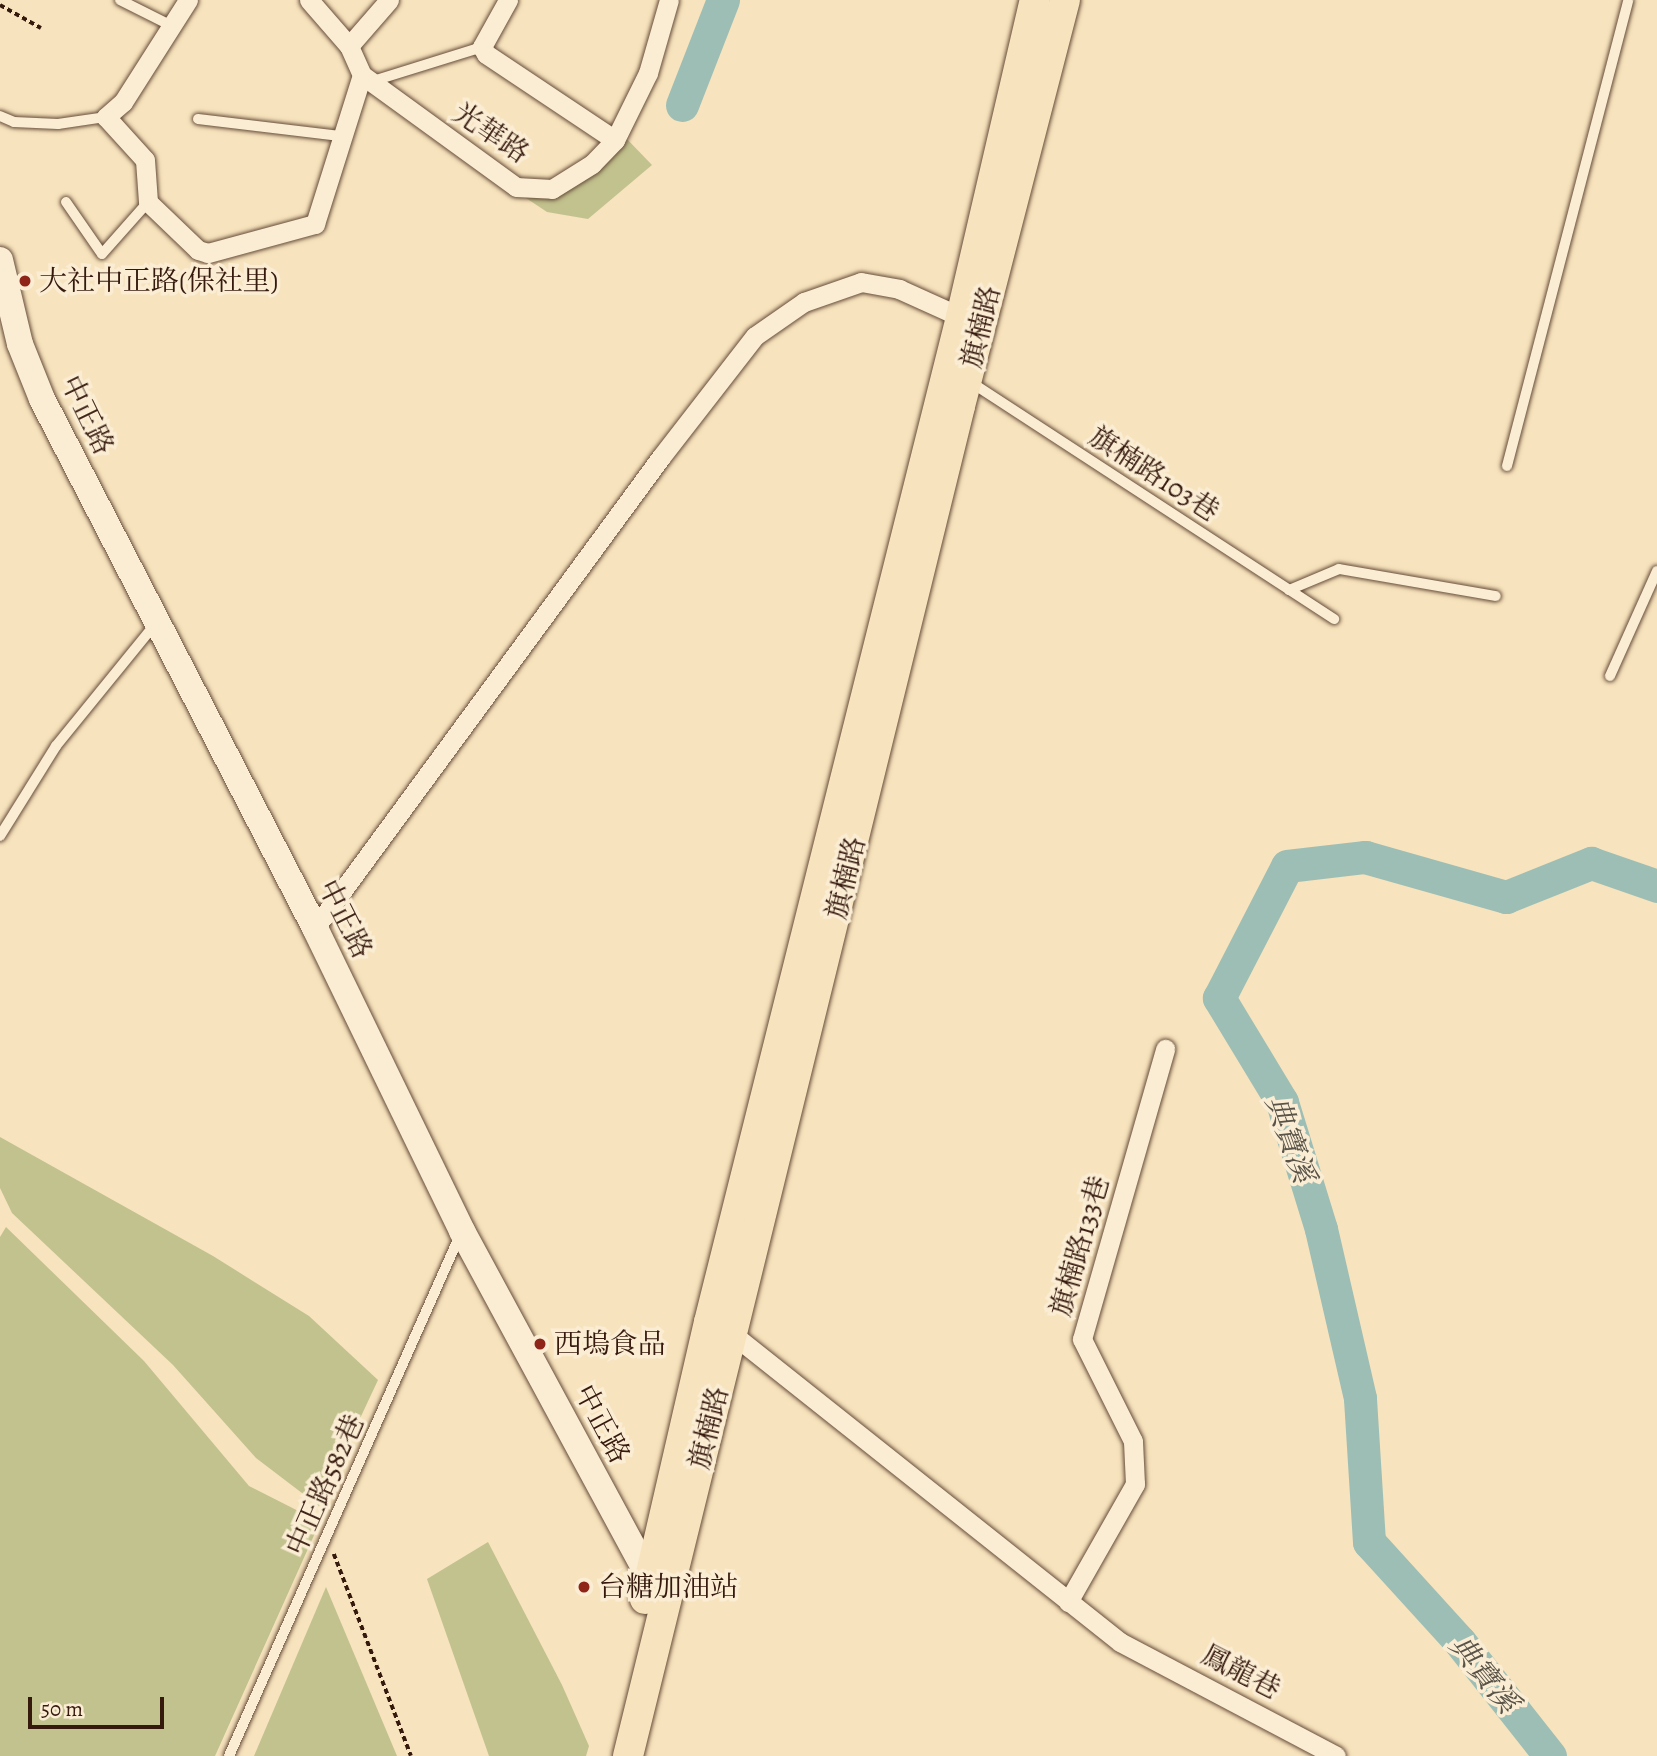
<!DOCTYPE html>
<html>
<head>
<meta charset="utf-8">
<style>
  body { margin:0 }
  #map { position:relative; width:1657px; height:1756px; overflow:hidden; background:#f7e3bd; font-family:Alegreya,"Noto Serif TC",serif }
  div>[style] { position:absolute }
  .green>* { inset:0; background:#c2c28e }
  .river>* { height:33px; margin:-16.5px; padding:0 16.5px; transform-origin:16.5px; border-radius:16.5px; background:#9dbeb5 }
  .path>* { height:3.5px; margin-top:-1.75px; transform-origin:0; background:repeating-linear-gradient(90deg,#35190d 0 5px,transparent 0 8.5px) }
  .roads { filter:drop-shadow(0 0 2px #664c39) drop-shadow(0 0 2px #664c39) }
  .service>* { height:10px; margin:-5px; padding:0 5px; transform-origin:5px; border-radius:5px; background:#faedd4 }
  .minor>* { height:19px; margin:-9.5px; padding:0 9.5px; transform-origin:9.5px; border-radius:9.5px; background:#faedd4 }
  .secondary>* { height:26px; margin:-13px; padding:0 13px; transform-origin:13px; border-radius:13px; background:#faedd4 }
  .primary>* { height:30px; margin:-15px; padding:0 15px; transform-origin:15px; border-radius:15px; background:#f7e3bd }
  .dots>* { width:19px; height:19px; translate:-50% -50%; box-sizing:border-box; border:4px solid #faedd4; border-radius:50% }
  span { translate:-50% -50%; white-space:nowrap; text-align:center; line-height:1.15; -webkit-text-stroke:7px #faedd4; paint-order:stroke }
  .street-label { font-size:28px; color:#35190d }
  .poi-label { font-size:28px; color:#35190d }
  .left { translate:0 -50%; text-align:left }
  .water-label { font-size:30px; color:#595348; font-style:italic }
  .scale { position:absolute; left:28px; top:1697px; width:136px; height:32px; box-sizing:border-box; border:4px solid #35190d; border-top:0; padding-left:9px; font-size:21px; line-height:24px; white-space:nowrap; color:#35190d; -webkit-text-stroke:5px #faedd4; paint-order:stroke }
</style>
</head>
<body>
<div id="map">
  <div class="green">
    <div style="clip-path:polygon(624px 136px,652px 165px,588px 219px,547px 212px,520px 194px,550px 193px)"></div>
    <div style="clip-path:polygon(0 1137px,213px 1256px,309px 1316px,378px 1380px,319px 1506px,256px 1458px,173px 1365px,12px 1213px,0 1188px)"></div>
    <div style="clip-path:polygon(6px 1227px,144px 1361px,249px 1486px,320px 1522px,215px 1756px,0 1756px,0 1237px)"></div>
    <div style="clip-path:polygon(488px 1542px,562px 1685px,589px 1746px,586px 1756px,489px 1756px,427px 1579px)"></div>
    <div style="clip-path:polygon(326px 1587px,397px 1756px,254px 1756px)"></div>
  </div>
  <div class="river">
    <div style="left:682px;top:105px;width:113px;rotate:-68.7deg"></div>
    <div style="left:1550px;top:1756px;width:145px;rotate:-128.3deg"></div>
    <div style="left:1460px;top:1642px;width:135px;rotate:-132.3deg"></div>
    <div style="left:1369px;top:1542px;width:144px;rotate:-93.6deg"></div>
    <div style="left:1360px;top:1398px;width:173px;rotate:-103deg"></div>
    <div style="left:1321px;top:1229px;width:133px;rotate:-107.1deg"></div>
    <div style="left:1282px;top:1102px;width:122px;rotate:-121.2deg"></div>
    <div style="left:1219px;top:998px;width:148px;rotate:-62.7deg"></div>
    <div style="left:1287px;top:866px;width:79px;rotate:-6.6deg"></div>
    <div style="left:1365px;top:857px;width:147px;rotate:15.8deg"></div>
    <div style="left:1506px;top:897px;width:92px;rotate:-21.8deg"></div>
    <div style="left:1591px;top:863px;width:70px;rotate:19.2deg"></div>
  </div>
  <div class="path">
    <div style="left:0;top:5px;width:47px;rotate:29.3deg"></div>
    <div style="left:334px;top:1554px;width:216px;rotate:69.1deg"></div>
  </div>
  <div class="roads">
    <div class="service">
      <div style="left:120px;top:0;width:58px;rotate:26.6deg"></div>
      <div style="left:373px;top:81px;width:114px;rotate:-17.3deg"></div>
      <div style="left:0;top:116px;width:15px;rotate:23deg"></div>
      <div style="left:14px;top:122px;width:44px;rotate:2.6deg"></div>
      <div style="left:58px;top:124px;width:49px;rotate:-8.3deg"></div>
      <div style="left:198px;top:119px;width:143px;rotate:6.8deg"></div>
      <div style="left:66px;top:202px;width:63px;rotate:55.3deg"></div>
      <div style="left:102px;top:254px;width:69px;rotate:-48.5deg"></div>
      <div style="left:969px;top:381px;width:436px;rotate:33.1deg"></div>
      <div style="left:1507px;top:466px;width:481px;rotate:-75.4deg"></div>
      <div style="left:1289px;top:590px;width:54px;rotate:-22.8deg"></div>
      <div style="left:1339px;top:569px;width:159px;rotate:9.8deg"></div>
      <div style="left:1610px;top:676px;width:115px;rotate:-65.9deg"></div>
      <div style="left:0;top:836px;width:106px;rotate:-58.1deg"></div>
      <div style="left:56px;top:746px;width:157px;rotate:-50.9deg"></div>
      <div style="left:229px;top:1756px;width:570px;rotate:-66.09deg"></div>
    </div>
    <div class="minor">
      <div style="left:188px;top:0;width:121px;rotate:122.5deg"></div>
      <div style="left:123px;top:102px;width:23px;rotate:139deg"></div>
      <div style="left:106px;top:117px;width:58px;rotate:47.8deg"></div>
      <div style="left:145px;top:160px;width:42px;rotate:85.9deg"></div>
      <div style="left:148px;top:202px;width:69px;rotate:43.8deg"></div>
      <div style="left:198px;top:250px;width:10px;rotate:17deg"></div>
      <div style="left:208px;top:253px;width:111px;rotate:-15.2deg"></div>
      <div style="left:315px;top:224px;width:156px;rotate:-72.5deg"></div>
      <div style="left:309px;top:0;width:61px;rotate:49deg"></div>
      <div style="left:349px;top:46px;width:32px;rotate:66deg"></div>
      <div style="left:362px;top:75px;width:190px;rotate:36deg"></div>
      <div style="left:516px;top:187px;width:36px;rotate:3deg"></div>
      <div style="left:552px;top:189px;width:47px;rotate:-32deg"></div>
      <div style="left:592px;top:164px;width:33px;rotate:-46deg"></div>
      <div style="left:615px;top:140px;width:75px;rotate:-63.8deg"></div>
      <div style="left:648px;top:73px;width:76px;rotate:-74deg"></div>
      <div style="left:508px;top:0;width:54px;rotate:119deg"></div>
      <div style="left:482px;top:47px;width:8px;rotate:60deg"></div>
      <div style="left:486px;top:54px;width:155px;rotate:33.7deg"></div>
      <div style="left:349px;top:46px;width:61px;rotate:-49deg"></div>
      <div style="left:315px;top:928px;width:584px;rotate:-53.7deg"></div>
      <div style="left:661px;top:457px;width:153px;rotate:-52.2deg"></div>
      <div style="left:755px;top:336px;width:60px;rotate:-34.8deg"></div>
      <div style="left:804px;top:302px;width:60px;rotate:-19.3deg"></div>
      <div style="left:861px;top:282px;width:39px;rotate:10deg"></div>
      <div style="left:899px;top:289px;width:68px;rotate:24.3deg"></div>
      <div style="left:726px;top:1329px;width:503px;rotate:38.46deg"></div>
      <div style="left:1120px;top:1642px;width:244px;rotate:27.8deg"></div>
      <div style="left:1068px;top:1602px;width:136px;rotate:-60.4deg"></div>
      <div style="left:1135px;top:1484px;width:43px;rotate:-92.7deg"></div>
      <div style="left:1133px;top:1441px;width:114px;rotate:-116.6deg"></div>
      <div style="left:1082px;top:1339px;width:302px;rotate:-74deg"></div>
    </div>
    <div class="secondary">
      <div style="left:0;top:260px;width:86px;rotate:76.6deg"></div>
      <div style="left:20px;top:344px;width:59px;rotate:68.2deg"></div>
      <div style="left:42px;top:399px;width:595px;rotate:62.7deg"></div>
      <div style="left:315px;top:928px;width:337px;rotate:64.1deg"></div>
      <div style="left:462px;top:1231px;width:396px;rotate:61.6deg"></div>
      <div style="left:650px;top:1579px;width:11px;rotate:5deg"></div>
    </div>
    <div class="primary">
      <div style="left:645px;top:1599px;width:284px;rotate:-77deg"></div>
      <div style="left:709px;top:1322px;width:1036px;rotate:-75.92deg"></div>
      <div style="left:961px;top:317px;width:326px;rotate:-76.9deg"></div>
      <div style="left:628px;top:1756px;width:1390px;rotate:-76.18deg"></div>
      <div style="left:960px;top:406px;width:419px;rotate:-75.5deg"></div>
    </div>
  </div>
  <div class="dots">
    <div style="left:25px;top:281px;background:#8f2418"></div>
    <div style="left:540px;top:1344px;background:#8f2418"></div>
    <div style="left:584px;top:1587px;background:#8f2418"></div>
  </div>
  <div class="street-label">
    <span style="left:491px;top:133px;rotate:34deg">光華路</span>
    <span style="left:981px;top:327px;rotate:-76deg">旗楠路</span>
    <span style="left:87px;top:415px;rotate:64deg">中正路</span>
    <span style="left:1154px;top:474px;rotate:33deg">旗楠路103巷</span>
    <span style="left:846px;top:878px;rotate:-76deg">旗楠路</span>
    <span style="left:345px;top:919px;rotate:63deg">中正路</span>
    <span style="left:1080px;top:1246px;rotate:-74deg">旗楠路133巷</span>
    <span style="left:602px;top:1424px;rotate:62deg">中正路</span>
    <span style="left:709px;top:1428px;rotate:-76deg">旗楠路</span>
    <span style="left:325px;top:1485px;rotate:-66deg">中正路582巷</span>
    <span style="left:1241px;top:1672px;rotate:27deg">鳳龍巷</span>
  </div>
  <div class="poi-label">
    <span class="left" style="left:39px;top:281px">大社中正路(保社里)</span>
    <span class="left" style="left:554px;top:1344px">西塢食品</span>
    <span class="left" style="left:598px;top:1587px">台糖加油站</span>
  </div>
  <div class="water-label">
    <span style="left:1290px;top:1139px;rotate:70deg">典寶溪</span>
    <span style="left:1484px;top:1674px;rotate:51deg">典寶溪</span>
  </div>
  <div class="scale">50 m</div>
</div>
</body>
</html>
